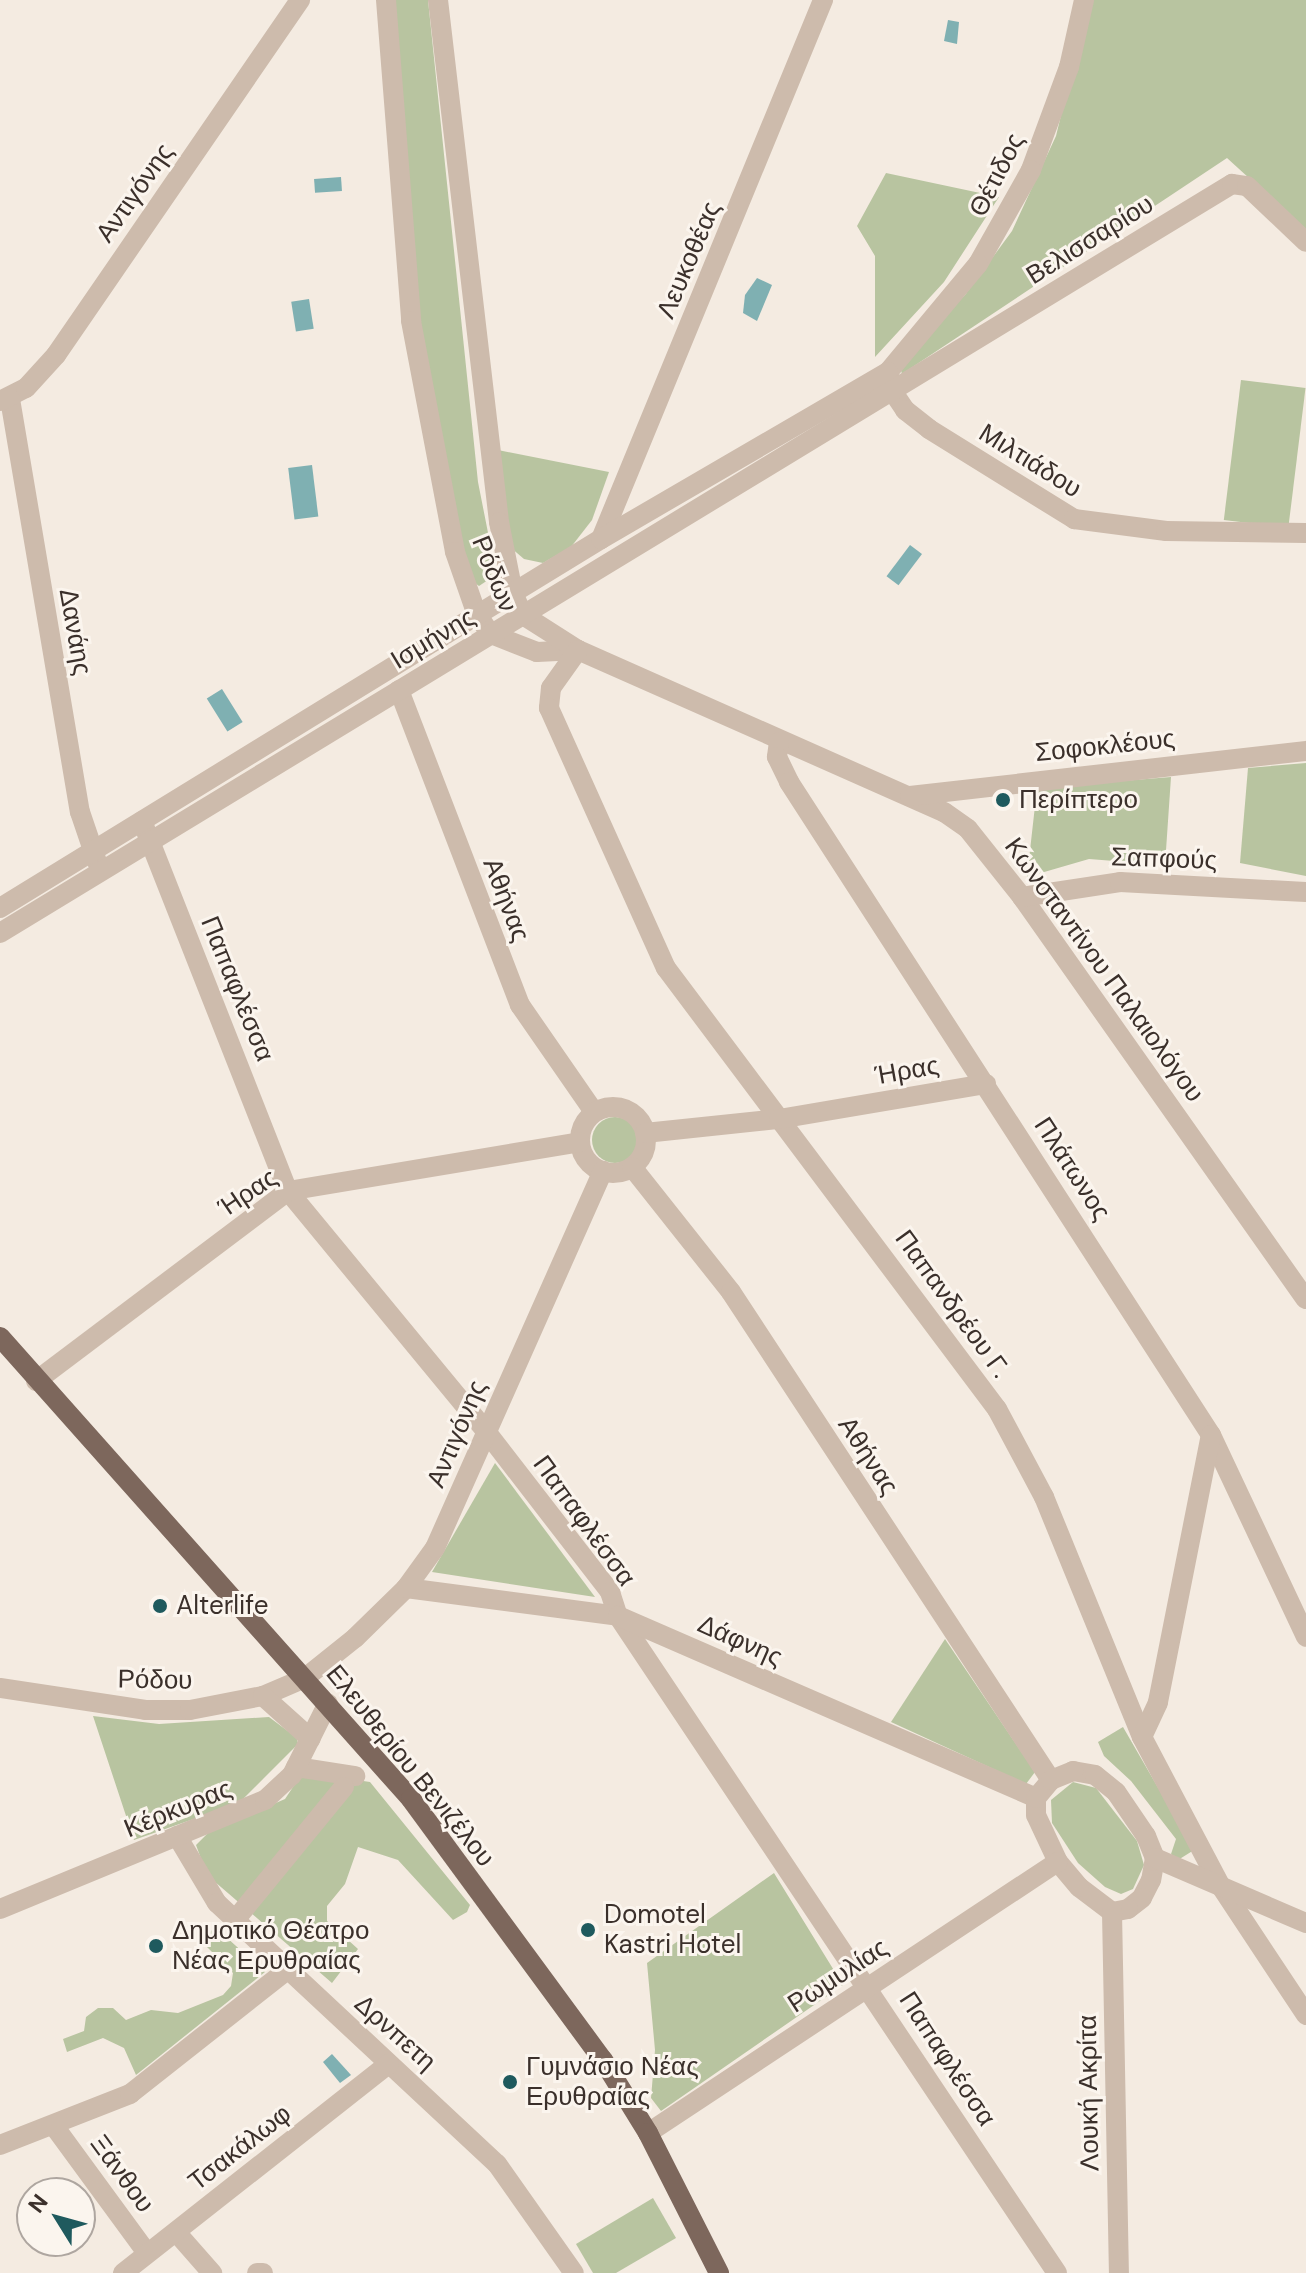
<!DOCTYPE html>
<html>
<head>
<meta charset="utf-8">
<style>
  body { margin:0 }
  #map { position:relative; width:1306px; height:2273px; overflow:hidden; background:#f4ebe1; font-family:"DM Sans",sans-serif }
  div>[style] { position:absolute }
  .green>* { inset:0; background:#b8c4a0; transform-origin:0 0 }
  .round { border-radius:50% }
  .water>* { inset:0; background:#7fb0b2; transform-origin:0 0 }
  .minor>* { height:20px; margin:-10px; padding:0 10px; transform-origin:10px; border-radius:10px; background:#cdbbac }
  .minor>.ring { margin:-10px; padding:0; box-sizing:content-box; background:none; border:20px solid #cdbbac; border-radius:50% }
  .major>* { height:20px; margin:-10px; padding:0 10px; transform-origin:10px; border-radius:10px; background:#7d675c }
  .dots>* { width:22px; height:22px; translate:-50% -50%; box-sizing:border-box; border:4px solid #fbf5ee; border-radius:50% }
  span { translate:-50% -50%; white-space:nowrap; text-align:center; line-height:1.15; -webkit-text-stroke:6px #fbf5ee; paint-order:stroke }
  .street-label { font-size:26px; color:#3b302b }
  .poi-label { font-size:26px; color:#3b302b }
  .left { translate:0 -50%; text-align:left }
  .north { position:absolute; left:16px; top:2177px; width:80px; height:80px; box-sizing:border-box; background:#fbf5ee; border:2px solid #aea6a0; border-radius:50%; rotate:307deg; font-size:22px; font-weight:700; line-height:32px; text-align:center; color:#3b302b }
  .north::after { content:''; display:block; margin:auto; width:28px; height:36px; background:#1f5a5e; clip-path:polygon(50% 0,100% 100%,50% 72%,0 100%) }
</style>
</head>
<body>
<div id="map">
  <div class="green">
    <div style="clip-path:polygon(394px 0,428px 0,478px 482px,492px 553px,491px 578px,479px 586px,471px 580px,462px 544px,418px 308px)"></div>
    <div style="clip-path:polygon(1089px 0,1306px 0,1306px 230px,1227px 158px,902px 374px,899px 363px,965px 295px,1012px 231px,1056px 136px)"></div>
    <div style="clip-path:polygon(886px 173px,999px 197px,944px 282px,875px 357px,875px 256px,857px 226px)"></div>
    <div style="left:1241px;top:380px;width:65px;height:141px;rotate:7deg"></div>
    <div style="clip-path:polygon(498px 450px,609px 472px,592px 520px,571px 547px,543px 563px,524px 559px,510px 547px)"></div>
    <div style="clip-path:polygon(1306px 763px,1306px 876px,1240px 863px,1248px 768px)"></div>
    <div style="clip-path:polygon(1171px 777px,1165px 865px,1089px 859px,1027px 877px,1037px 788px)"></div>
    <div class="round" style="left:592px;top:1117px;width:46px;height:46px"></div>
    <div style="clip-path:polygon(495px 1463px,595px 1597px,432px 1572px)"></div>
    <div style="clip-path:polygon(945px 1639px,1035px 1772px,1026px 1784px,891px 1722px)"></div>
    <div style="clip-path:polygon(93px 1716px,159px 1724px,269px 1717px,297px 1738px,298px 1744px,239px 1803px,134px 1840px)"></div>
    <div style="clip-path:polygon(1123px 1727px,1194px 1850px,1178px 1860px,1171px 1854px,1176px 1839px,1131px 1781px,1104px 1756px,1098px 1742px)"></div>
    <div style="clip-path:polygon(303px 1772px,370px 1782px,470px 1905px,467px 1912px,453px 1920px,398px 1860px,358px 1847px,345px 1884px,327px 1906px,327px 1921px,358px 1949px,332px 1983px,207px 1875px,196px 1845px,209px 1832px,285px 1799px)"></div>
    <div style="clip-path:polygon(1073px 1782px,1096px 1788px,1137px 1841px,1144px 1865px,1133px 1889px,1121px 1894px,1105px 1887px,1078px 1863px,1052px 1823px,1051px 1800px)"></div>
    <div style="clip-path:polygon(774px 1873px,843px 1985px,661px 2111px,651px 2098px,655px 2050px,647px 1963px)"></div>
    <div style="clip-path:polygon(215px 1927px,265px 1972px,136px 2075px,124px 2048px,103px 2038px,67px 2052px,63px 2039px,84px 2031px,86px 2017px,98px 2008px,113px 2008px,126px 2020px,151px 2010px,178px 2013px,223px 1995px,231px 1986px,233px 1973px,201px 1941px)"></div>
    <div style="clip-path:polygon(653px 2198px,676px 2238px,616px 2273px,593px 2273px,576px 2244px)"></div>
  </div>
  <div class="water">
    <div style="clip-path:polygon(948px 20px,959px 22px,957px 44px,944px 41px)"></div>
    <div style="left:341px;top:177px;width:14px;height:27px;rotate:86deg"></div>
    <div style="clip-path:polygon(757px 278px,772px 285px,757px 321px,743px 313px,745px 295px)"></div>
    <div style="left:309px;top:299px;width:30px;height:18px;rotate:81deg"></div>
    <div style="left:312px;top:465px;width:52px;height:24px;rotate:83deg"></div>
    <div style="left:910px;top:545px;width:15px;height:39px;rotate:37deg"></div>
    <div style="left:222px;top:689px;width:39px;height:18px;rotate:58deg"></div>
    <div style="clip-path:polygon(332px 2054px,351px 2075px,340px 2083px,323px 2062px)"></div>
  </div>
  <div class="minor">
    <div style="left:386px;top:0;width:322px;rotate:85.5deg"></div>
    <div style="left:411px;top:321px;width:235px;rotate:79.2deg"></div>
    <div style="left:455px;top:552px;width:67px;rotate:70.8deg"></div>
    <div style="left:477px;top:615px;width:24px;rotate:54deg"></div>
    <div style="left:491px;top:634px;width:49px;rotate:21.4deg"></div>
    <div style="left:537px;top:652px;width:41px;rotate:-2.8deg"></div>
    <div style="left:438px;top:0;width:526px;rotate:83.33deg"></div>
    <div style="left:499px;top:522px;width:72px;rotate:78.8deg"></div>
    <div style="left:513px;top:593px;width:24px;rotate:66deg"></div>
    <div style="left:523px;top:615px;width:65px;rotate:32.5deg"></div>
    <div style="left:578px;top:650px;width:400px;rotate:23.9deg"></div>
    <div style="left:944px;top:812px;width:29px;rotate:35deg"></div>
    <div style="left:968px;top:829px;width:87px;rotate:51.5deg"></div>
    <div style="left:1022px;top:897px;width:492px;rotate:54.8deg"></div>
    <div style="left:1084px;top:0;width:69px;rotate:102.6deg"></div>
    <div style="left:1069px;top:67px;width:110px;rotate:110.3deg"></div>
    <div style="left:1031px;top:170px;width:108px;rotate:119.4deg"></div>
    <div style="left:978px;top:264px;width:141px;rotate:129.8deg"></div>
    <div style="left:888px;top:372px;width:21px;rotate:76deg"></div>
    <div style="left:893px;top:392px;width:22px;rotate:56deg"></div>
    <div style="left:905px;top:410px;width:31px;rotate:38deg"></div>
    <div style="left:929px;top:429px;width:171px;rotate:31.8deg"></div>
    <div style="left:1074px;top:519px;width:93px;rotate:7.4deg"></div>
    <div style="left:1166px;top:531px;width:140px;rotate:0.8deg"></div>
    <div style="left:10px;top:399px;width:419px;rotate:80.4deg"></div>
    <div style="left:80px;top:812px;width:53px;rotate:71.2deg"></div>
    <div style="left:0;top:401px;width:29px;rotate:-27deg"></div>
    <div style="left:26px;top:388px;width:45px;rotate:-47.7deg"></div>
    <div style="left:56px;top:355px;width:431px;rotate:-55.5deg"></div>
    <div style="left:601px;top:539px;width:583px;rotate:-67.61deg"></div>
    <div style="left:578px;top:650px;width:47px;rotate:125.4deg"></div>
    <div style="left:551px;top:688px;width:20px;rotate:96deg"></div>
    <div style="left:549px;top:708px;width:285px;rotate:65.8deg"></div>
    <div style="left:666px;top:968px;width:551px;rotate:53.11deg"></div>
    <div style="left:997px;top:1409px;width:100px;rotate:61.9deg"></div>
    <div style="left:1044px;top:1497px;width:259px;rotate:67.8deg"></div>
    <div style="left:1142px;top:1737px;width:167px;rotate:62.2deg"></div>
    <div style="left:1220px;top:1885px;width:156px;rotate:56.5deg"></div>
    <div style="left:399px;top:690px;width:337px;rotate:69deg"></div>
    <div style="left:520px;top:1005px;width:130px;rotate:55.3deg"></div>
    <div style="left:779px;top:742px;width:15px;rotate:98deg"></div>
    <div style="left:777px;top:757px;width:28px;rotate:64deg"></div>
    <div style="left:789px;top:782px;width:777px;rotate:57.13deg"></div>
    <div style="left:1211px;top:1435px;width:223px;rotate:64.8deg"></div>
    <div style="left:910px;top:796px;width:399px;rotate:-6.5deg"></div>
    <div style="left:142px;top:821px;width:398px;rotate:68.5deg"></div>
    <div style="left:288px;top:1191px;width:310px;rotate:50.5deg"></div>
    <div style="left:485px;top:1430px;width:205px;rotate:52.3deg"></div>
    <div style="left:610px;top:1592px;width:25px;rotate:72deg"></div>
    <div style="left:618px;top:1616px;width:790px;rotate:56.25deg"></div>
    <div style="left:1022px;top:897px;width:99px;rotate:-8.7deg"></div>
    <div style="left:1120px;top:882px;width:186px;rotate:3.1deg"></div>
    <div style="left:0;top:908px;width:705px;rotate:-31.55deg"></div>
    <div style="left:601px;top:539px;width:332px;rotate:-30.2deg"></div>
    <div style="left:0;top:933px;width:1442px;rotate:-31.3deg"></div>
    <div style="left:1232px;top:184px;width:15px;rotate:8deg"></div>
    <div style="left:1247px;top:186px;width:81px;rotate:43.5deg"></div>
    <div class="ring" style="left:580px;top:1107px;width:46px;height:46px"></div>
    <div style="left:645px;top:1133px;width:135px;rotate:-6deg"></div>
    <div style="left:779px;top:1119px;width:210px;rotate:-9.6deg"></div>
    <div style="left:632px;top:1167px;width:159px;rotate:51.6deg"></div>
    <div style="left:731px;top:1292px;width:584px;rotate:56.75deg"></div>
    <div style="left:36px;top:1381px;width:316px;rotate:-37deg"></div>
    <div style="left:288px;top:1191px;width:296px;rotate:-9.5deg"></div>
    <div style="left:406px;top:1588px;width:214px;rotate:7.5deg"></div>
    <div style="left:618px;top:1616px;width:456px;rotate:23.5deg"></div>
    <div style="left:0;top:1688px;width:147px;rotate:8.6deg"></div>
    <div style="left:145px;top:1710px;width:45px"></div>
    <div style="left:190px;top:1710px;width:74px;rotate:-10.9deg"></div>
    <div style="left:263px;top:1696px;width:46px;rotate:-23.2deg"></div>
    <div style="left:305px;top:1678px;width:64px;rotate:-38.7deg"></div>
    <div style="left:355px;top:1638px;width:71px;rotate:-44.4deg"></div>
    <div style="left:406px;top:1588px;width:49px;rotate:-54.1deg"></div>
    <div style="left:435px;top:1548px;width:413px;rotate:-66deg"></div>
    <div style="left:263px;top:1696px;width:64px;rotate:41.9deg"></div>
    <div style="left:1142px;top:1737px;width:38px;rotate:-65deg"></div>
    <div style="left:1158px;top:1702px;width:272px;rotate:-78.8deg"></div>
    <div style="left:296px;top:1767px;width:60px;rotate:8.7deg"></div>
    <div style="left:1073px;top:1771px;width:22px;rotate:10deg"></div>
    <div style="left:1095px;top:1775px;width:27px;rotate:39deg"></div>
    <div style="left:1116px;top:1792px;width:53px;rotate:55.7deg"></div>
    <div style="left:1146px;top:1836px;width:24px;rotate:68deg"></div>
    <div style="left:1155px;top:1858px;width:22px;rotate:100deg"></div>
    <div style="left:1151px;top:1880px;width:20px;rotate:117deg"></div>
    <div style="left:1142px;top:1898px;width:18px;rotate:142deg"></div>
    <div style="left:1128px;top:1909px;width:16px;rotate:169deg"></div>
    <div style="left:1112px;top:1912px;width:41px;rotate:-142.9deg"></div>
    <div style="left:1079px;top:1887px;width:33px;rotate:-130deg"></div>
    <div style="left:1058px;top:1862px;width:52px;rotate:-115.1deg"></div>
    <div style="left:1036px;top:1815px;width:17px;rotate:-90deg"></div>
    <div style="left:1036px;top:1798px;width:23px;rotate:-50deg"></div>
    <div style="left:1051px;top:1780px;width:24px;rotate:-22deg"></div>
    <div style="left:177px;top:1836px;width:78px;rotate:59.2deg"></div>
    <div style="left:217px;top:1903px;width:383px;rotate:43deg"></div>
    <div style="left:497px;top:2164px;width:133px;rotate:54.8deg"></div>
    <div style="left:1155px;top:1858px;width:164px;rotate:23.3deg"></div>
    <div style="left:0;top:1909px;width:287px;rotate:-22.4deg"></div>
    <div style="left:265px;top:1800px;width:37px;rotate:-43deg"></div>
    <div style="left:292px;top:1775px;width:80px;rotate:-63.4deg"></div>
    <div style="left:1112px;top:1912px;width:361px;rotate:88.9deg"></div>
    <div style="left:235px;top:1920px;width:172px;rotate:-50.7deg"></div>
    <div style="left:54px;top:2126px;width:157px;rotate:53.8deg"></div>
    <div style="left:648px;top:2133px;width:491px;rotate:-33.5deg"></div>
    <div style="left:0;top:2145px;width:140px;rotate:-21.4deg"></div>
    <div style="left:130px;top:2094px;width:200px;rotate:-38.3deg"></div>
    <div style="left:176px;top:2232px;width:55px;rotate:48.7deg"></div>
    <div style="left:123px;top:2273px;width:338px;rotate:-38.2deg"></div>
    <div style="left:257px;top:2273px;width:6px"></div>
  </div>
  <div class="major">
    <div style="left:0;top:1337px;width:618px;rotate:48.34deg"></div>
    <div style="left:411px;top:1799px;width:324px;rotate:53.7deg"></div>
    <div style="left:603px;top:2060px;width:86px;rotate:58.3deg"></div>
    <div style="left:648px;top:2133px;width:157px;rotate:63.1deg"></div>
  </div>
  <div class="dots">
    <div style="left:1003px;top:800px;background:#1f5a5e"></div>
    <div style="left:160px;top:1606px;background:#1f5a5e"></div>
    <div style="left:588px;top:1930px;background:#1f5a5e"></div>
    <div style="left:156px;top:1946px;background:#1f5a5e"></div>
    <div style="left:510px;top:2082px;background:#1f5a5e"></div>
  </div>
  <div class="street-label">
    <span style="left:997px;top:175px;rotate:-63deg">Θέτιδος</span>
    <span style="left:135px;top:193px;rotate:-55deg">Αντιγόνης</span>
    <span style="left:1090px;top:240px;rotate:-32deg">Βελισσαρίου</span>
    <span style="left:689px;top:260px;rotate:-67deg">Λευκοθέας</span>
    <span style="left:1030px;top:461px;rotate:32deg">Μιλτιάδου</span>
    <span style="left:494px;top:574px;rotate:68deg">Ρόδων</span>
    <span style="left:75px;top:632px;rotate:80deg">Δανάης</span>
    <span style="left:433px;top:639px;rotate:-31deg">Ισμήνης</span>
    <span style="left:1105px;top:746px;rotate:-6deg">Σοφοκλέους</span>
    <span style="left:1164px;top:859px;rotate:2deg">Σαπφούς</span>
    <span style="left:506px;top:900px;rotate:69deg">Αθήνας</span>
    <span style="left:1104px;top:970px;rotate:54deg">Κωνσταντίνου Παλαιολόγου</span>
    <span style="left:237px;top:989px;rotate:68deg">Παπαφλέσσα</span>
    <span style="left:907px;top:1071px;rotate:-10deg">Ήρας</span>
    <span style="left:1072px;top:1169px;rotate:57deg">Πλάτωνος</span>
    <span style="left:248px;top:1193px;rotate:-34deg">Ήρας</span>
    <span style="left:952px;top:1304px;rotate:54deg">Παπανδρέου Γ.</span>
    <span style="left:457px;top:1434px;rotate:-67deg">Αντιγόνης</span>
    <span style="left:868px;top:1456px;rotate:57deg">Αθήνας</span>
    <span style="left:584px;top:1521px;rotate:54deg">Παπαφλέσσα</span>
    <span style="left:740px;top:1641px;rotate:24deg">Δάφνης</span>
    <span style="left:155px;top:1680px;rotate:1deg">Ρόδου</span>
    <span style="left:410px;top:1766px;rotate:51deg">Ελευθερίου Βενιζέλου</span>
    <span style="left:178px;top:1809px;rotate:-22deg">Κέρκυρας</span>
    <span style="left:838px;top:1976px;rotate:-33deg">Ρωμυλίας</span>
    <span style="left:395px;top:2033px;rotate:42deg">Δρνπετη</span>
    <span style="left:947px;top:2059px;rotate:57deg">Παπαφλέσσα</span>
    <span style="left:1089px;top:2093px;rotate:-91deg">Λουκή Ακρίτα</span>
    <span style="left:240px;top:2148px;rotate:-38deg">Τσακάλωφ</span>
    <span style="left:122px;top:2174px;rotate:54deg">Ξάνθου</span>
  </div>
  <div class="poi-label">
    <span class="left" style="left:1019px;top:800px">Περίπτερο</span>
    <span class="left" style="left:176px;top:1606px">Alterlife</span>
    <span class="left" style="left:604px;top:1930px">Domotel<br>Kastri Hotel</span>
    <span class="left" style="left:172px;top:1946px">Δημοτικό Θέατρο<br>Νέας Ερυθραίας</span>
    <span class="left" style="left:526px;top:2082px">Γυμνάσιο Νέας<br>Ερυθραίας</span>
  </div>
  <div class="north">N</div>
</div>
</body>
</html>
